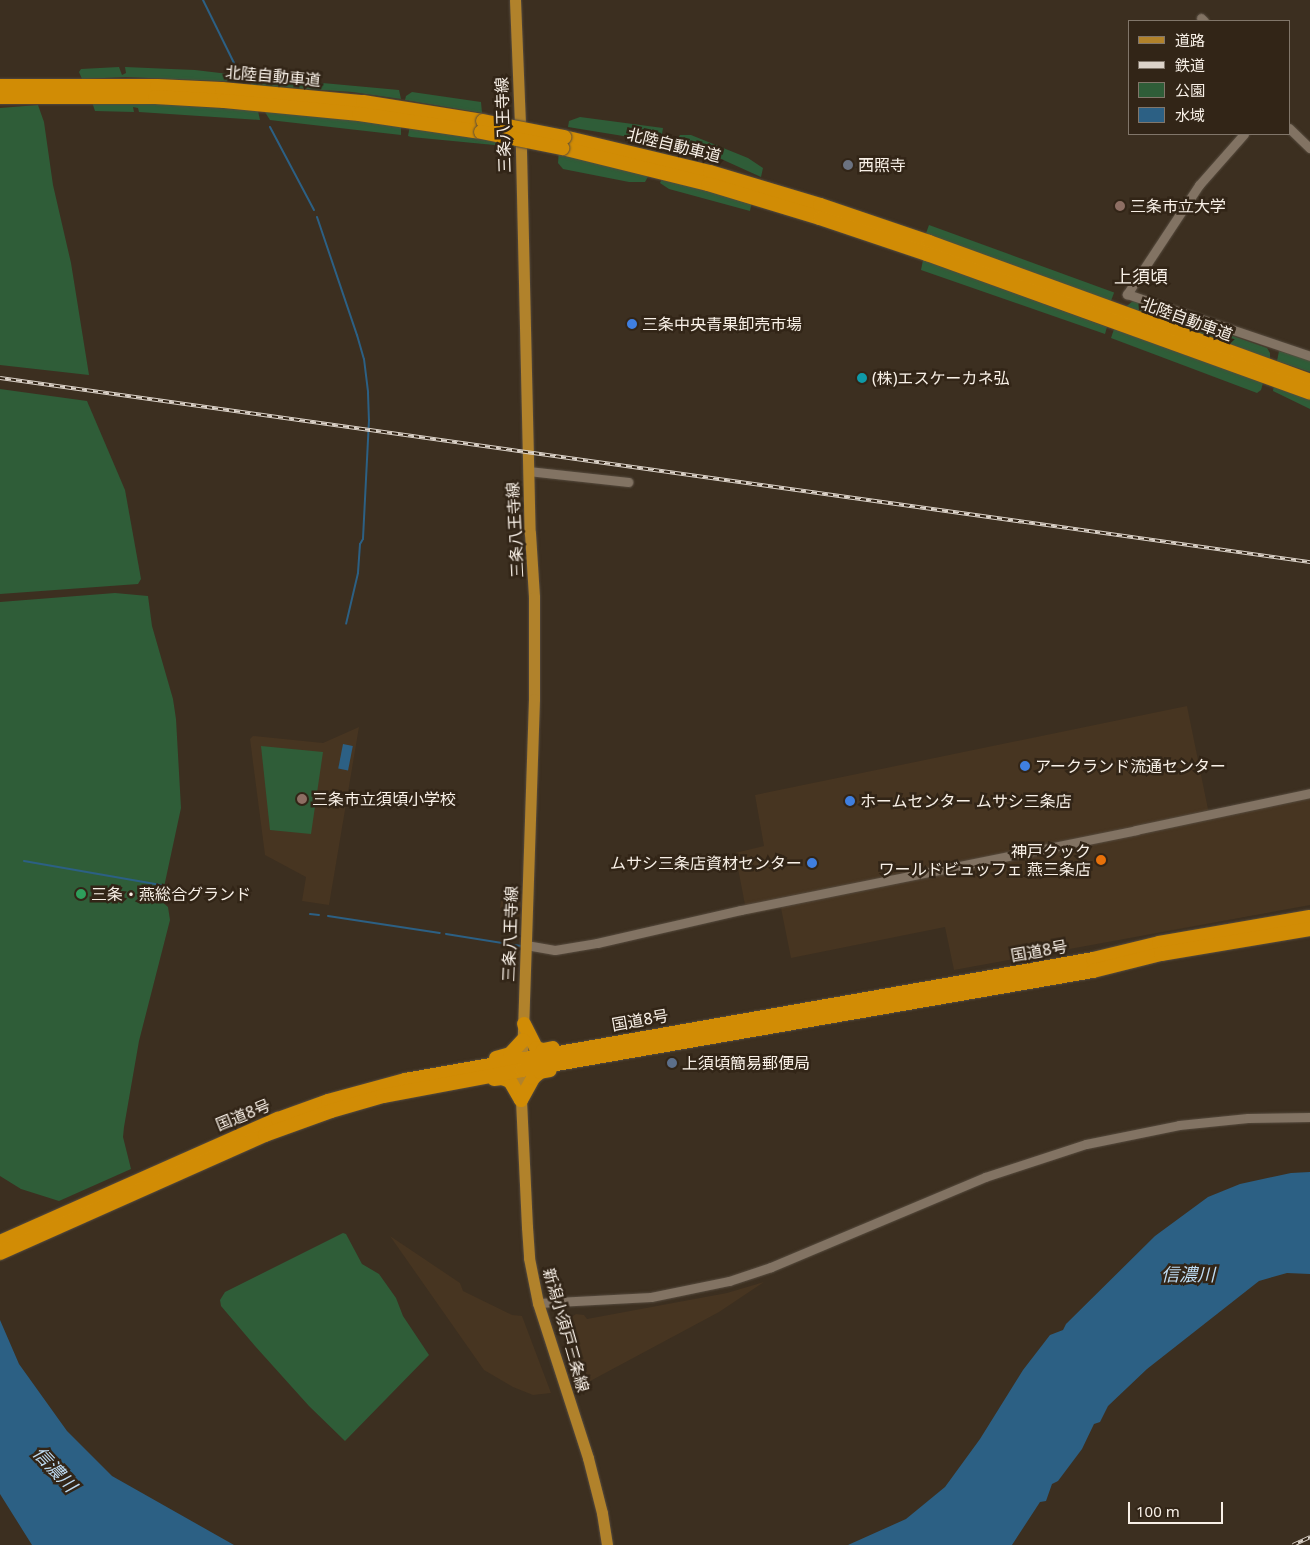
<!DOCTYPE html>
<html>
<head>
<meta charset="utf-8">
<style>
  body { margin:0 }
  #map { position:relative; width:1310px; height:1545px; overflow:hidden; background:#3c2f20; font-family:"Noto Sans","Noto Sans JP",sans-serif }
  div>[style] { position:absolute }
  .built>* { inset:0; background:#473521 }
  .green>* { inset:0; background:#2f5d38; transform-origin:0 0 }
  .water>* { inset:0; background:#2c6084; transform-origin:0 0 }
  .stream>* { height:2px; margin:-1px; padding:0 1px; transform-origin:1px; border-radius:1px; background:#2c6084 }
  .roads { filter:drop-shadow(0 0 1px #564b3e) drop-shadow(0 0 1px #564b3e) }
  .minor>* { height:9px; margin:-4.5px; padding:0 4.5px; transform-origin:4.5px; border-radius:4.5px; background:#827363 }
  .major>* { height:11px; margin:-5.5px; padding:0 5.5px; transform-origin:5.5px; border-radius:5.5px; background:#b1822b }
  .highway>* { height:14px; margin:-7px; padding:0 7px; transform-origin:7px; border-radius:7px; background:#d18c05 }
  .rail>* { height:4px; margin-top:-2px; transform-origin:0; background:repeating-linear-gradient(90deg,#322517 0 5.5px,#dcd3c9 0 11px); box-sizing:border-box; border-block:1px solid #dcd3c9 }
  .bridges { filter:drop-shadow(0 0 1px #564b3e) drop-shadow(0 0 1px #564b3e) }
  .highway-bridge>* { height:14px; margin:-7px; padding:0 7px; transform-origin:7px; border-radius:7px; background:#d18c05 }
  .dots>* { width:14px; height:14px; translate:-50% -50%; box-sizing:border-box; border:2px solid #322517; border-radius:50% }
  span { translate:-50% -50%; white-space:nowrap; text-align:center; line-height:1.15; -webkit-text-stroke:5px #322517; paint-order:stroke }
  .street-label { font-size:16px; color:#f8f0e7 }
  .poi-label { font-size:16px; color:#f8f0e7 }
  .left { translate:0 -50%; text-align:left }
  .right { translate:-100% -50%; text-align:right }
  .neighbourhood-label { font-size:18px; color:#f8f0e7 }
  .water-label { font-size:18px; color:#bedbf2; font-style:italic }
  .legend { position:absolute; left:1128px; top:20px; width:162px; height:115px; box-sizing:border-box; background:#322517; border:1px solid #81766a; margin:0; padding:6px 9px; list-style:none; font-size:15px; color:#f8f0e7 }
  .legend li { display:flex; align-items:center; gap:10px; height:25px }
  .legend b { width:25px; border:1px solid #81766a }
  .scale { position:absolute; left:1128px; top:1502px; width:95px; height:22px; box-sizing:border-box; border:2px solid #f8f0e7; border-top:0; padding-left:6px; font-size:15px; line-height:18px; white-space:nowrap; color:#f8f0e7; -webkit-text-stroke:4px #322517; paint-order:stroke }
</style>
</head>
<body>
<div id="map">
  <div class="built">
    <div style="clip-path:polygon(1187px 706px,1210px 819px,1310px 798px,1310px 905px,954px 970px,945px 927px,791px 958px,781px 908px,747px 915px,735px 853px,764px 846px,755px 795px)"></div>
    <div style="clip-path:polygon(359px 727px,329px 905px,302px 901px,306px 877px,265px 855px,250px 739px,253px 736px,323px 743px)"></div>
    <div style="clip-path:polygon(503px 891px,523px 894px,523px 919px,510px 918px,510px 910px,500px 908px)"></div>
    <div style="clip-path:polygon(390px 1236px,460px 1283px,463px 1291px,512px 1315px,522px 1316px,551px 1393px,533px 1395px,513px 1387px,484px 1370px)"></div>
    <div style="clip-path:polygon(764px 1282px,719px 1312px,579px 1387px,562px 1323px,576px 1314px,584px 1315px,587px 1319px,727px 1293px)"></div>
  </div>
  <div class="green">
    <div style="clip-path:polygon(119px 67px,122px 75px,126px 73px,125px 67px,195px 70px,237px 75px,241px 82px,126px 77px,82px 79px,79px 72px,81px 69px)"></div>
    <div style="clip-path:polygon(257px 77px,399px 90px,401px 99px,352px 92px,251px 85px,250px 78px)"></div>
    <div style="clip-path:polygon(412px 92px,481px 102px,482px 113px,405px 100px,406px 96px)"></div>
    <div style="clip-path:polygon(92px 102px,159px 104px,258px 111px,260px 120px,139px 112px,138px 108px,133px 107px,134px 112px,95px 111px)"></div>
    <div style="clip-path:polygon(38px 105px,44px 122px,53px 185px,71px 263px,89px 375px,0 365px,0 108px)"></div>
    <div style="clip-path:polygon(263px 109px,401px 125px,401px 135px,278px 121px,270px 120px)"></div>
    <div style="clip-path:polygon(580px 117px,663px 128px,662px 134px,660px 142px,568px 127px,569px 121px)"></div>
    <div style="clip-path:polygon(410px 125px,514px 142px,515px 147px,411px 137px,408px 136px)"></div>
    <div style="clip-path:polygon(680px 135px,691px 135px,748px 158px,763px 168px,761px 177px,719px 158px,674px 145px)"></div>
    <div style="clip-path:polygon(559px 150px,650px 173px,645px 182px,629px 182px,563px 169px,558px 163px)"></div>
    <div style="clip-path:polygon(663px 177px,752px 201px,750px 211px,669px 189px,660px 183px)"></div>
    <div style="left:929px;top:225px;width:197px;height:10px;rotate:20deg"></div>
    <div style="clip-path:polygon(923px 260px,1107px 327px,1105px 334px,921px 270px)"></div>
    <div style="clip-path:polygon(1133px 301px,1267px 348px,1270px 353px,1270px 360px,1123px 309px)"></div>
    <div style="clip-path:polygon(1114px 329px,1263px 383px,1261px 390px,1257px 393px,1111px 338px)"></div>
    <div style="clip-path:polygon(1279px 351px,1310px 360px,1310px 372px,1277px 361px)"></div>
    <div style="clip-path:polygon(1274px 384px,1310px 398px,1310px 409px,1273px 391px)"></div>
    <div style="clip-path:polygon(0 389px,87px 401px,125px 490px,141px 579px,138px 584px,0 594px)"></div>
    <div style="clip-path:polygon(115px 593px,148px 596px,152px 626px,173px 699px,176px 719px,181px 808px,161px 901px,168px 907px,170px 920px,139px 1041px,124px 1127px,123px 1137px,131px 1169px,59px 1201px,21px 1189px,0 1176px,0 602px)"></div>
    <div style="clip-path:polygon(261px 746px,323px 752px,311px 834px,270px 830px)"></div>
    <div style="clip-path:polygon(343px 1233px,346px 1234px,362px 1264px,379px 1274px,396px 1298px,403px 1316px,429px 1355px,345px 1441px,309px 1406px,255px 1346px,221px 1306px,220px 1300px,225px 1292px)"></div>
  </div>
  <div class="water">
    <div style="left:343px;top:744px;width:10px;height:25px;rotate:11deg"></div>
    <div style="clip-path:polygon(1310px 1172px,1310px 1274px,1287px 1273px,1259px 1281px,1147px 1369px,1108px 1406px,1100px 1422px,1094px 1424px,1082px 1449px,1058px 1481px,1052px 1484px,1046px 1501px,1040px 1502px,1012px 1545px,848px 1545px,906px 1519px,945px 1487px,980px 1439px,1023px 1370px,1050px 1335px,1063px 1330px,1066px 1324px,1155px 1236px,1208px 1197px,1240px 1184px,1291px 1173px)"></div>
    <div style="clip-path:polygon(0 1320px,19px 1364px,67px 1431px,112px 1476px,234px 1545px,32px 1545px,0 1494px)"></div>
  </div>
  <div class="stream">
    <div style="left:203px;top:0;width:75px;rotate:63.8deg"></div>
    <div style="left:270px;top:127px;width:94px;rotate:62.1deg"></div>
    <div style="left:317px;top:217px;width:125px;rotate:71.3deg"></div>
    <div style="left:357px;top:335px;width:25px;rotate:74deg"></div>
    <div style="left:364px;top:359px;width:34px;rotate:83deg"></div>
    <div style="left:368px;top:393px;width:27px;rotate:88deg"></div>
    <div style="left:369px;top:420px;width:119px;rotate:92.9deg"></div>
    <div style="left:363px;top:539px;width:6px;rotate:121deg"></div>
    <div style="left:360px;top:544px;width:29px;rotate:94deg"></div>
    <div style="left:358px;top:573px;width:52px;rotate:103.2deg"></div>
    <div style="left:24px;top:861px;width:139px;rotate:9.9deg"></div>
    <div style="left:310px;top:914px;width:9px;rotate:6deg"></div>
    <div style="left:328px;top:916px;width:113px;rotate:8.6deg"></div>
    <div style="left:446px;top:934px;width:76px;rotate:9.1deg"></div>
  </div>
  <div class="roads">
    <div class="minor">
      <div style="left:1201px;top:18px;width:4px;rotate:45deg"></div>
      <div style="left:1289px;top:128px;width:29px;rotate:44deg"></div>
      <div style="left:1244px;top:134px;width:68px;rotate:131.4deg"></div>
      <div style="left:1199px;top:185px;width:131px;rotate:123.4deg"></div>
      <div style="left:1127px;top:294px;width:193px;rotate:18.7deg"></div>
      <div style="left:528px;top:471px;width:101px;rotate:6.3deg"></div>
      <div style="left:526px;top:945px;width:29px;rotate:10deg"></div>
      <div style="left:555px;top:950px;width:43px;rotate:-9.5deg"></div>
      <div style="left:597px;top:943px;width:148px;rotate:-12.9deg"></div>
      <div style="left:741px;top:910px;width:403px;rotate:-11.4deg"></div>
      <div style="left:1136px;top:830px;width:178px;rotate:-12deg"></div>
      <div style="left:538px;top:1303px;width:113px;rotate:-3deg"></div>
      <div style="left:651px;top:1297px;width:80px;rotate:-11.6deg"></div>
      <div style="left:729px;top:1281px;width:44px;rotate:-18.4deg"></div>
      <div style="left:771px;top:1267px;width:232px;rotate:-22.8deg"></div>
      <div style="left:985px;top:1177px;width:106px;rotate:-18.1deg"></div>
      <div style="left:1086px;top:1144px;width:95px;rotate:-11.5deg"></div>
      <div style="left:1179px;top:1125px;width:69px;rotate:-5.8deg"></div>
      <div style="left:1248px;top:1118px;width:62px;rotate:-0.9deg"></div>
    </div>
    <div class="major">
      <div style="left:515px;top:0;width:151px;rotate:87.7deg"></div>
      <div style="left:521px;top:151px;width:382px;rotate:88.7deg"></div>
      <div style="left:530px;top:533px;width:64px;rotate:86.4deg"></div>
      <div style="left:534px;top:597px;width:102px;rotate:90deg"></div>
      <div style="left:534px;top:699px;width:401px;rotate:91.9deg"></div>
      <div style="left:521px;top:1100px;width:127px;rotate:87.3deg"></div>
      <div style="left:527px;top:1227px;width:31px;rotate:86deg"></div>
      <div style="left:529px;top:1258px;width:46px;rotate:78.7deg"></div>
      <div style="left:538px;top:1303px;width:163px;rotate:72.1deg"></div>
      <div style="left:588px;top:1458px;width:57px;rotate:75.7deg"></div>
      <div style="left:602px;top:1513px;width:32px;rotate:81deg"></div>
    </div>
    <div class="highway">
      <div style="left:0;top:86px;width:157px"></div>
      <div style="left:157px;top:86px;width:65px;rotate:2.6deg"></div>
      <div style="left:222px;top:89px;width:142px;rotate:5.3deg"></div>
      <div style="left:363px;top:102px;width:121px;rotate:9deg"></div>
      <div style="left:0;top:97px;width:155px"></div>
      <div style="left:155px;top:97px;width:69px;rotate:3.3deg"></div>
      <div style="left:224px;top:101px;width:136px;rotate:5.5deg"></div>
      <div style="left:359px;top:114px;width:123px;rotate:8.4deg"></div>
      <div style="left:564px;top:137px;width:150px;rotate:13.5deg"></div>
      <div style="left:710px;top:172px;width:115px;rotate:16.7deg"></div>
      <div style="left:820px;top:205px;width:115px;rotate:18.7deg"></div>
      <div style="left:929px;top:242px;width:406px;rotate:20deg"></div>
      <div style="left:562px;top:148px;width:150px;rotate:13.9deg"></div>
      <div style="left:708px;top:184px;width:117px;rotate:16.9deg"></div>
      <div style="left:820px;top:218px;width:113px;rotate:18.6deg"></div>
      <div style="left:927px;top:254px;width:407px;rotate:19.9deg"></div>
      <div style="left:524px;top:1024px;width:27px;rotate:63deg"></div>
      <div style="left:536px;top:1048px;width:7px;rotate:16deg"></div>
      <div style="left:543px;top:1050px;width:10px;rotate:-11deg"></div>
      <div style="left:496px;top:1058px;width:15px;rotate:-16deg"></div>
      <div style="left:510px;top:1054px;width:19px;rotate:-47deg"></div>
      <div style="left:494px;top:1079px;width:8px;rotate:-7deg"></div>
      <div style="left:502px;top:1078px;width:9px;rotate:21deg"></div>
      <div style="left:510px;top:1081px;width:22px;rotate:60deg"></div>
      <div style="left:521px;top:1100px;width:25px;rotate:-61deg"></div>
      <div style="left:533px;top:1078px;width:9px;rotate:-41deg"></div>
      <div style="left:540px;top:1072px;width:10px;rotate:-11deg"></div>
      <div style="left:0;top:1242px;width:304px;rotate:-23.9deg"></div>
      <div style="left:278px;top:1119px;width:53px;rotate:-19.8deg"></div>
      <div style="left:328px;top:1101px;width:80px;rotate:-15.3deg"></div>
      <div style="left:405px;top:1080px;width:699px;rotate:-9.97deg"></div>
      <div style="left:1093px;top:959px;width:68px;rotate:-13.6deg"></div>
      <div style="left:1159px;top:943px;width:153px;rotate:-9.8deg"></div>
      <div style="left:0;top:1253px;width:290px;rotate:-24deg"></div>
      <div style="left:265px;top:1135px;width:70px;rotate:-20deg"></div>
      <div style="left:331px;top:1111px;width:54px;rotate:-16.1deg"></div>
      <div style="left:383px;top:1096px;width:141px;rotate:-10.6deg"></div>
      <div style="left:522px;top:1070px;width:580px;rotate:-9.84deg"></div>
      <div style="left:1093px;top:971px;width:70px;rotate:-14deg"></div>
      <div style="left:1161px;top:954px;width:151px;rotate:-9.5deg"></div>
    </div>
  </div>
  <div class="rail">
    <div style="left:0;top:378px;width:1323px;rotate:8deg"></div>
    <div style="left:1293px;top:1545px;width:19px;rotate:-25deg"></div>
  </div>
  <div class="bridges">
    <div class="highway-bridge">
      <div style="left:483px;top:121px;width:83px;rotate:11.2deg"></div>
      <div style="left:481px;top:132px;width:83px;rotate:11.2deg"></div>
    </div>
  </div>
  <div class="dots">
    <div style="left:848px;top:165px;background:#6b7280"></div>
    <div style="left:1120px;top:206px;background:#8d6e63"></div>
    <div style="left:632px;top:324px;background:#3f7fe0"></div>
    <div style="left:862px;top:378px;background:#0f9aa8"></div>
    <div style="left:1025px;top:766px;background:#3f7fe0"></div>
    <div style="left:302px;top:799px;background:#8d6e63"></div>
    <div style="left:850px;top:801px;background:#3f7fe0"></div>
    <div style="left:1101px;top:860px;background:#e8710a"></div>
    <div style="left:812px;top:863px;background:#3f7fe0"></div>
    <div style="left:81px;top:894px;background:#2e9e5b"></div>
    <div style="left:672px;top:1063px;background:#5c6f8a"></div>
  </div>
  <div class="street-label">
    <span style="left:273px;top:76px;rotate:5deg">北陸自動車道</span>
    <span style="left:503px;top:125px;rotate:-92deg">三条八王寺線</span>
    <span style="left:674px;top:145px;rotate:14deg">北陸自動車道</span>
    <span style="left:1187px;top:319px;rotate:20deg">北陸自動車道</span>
    <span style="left:515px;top:530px;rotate:-93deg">三条八王寺線</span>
    <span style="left:510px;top:934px;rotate:-88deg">三条八王寺線</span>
    <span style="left:1039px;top:951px;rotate:-10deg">国道8号</span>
    <span style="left:640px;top:1020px;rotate:-10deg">国道8号</span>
    <span style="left:243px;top:1115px;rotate:-22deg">国道8号</span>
    <span style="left:566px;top:1330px;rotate:74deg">新潟小須戸三条線</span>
  </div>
  <div class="poi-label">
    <span class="left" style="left:858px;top:165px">西照寺</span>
    <span class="left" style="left:1130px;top:206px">三条市立大学</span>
    <span class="left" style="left:642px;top:324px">三条中央青果卸売市場</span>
    <span class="left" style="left:872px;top:378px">(株)エスケーカネ弘</span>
    <span class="left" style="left:1035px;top:766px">アークランド流通センター</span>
    <span class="left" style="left:312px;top:799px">三条市立須頃小学校</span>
    <span class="left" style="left:860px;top:801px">ホームセンター ムサシ三条店</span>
    <span class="right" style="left:1091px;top:860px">神戸クック<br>ワールドビュッフェ 燕三条店</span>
    <span class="right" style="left:802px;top:863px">ムサシ三条店資材センター</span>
    <span class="left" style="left:91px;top:894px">三条・燕総合グランド</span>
    <span class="left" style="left:682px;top:1063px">上須頃簡易郵便局</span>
  </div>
  <div class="neighbourhood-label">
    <span style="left:1141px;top:276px">上須頃</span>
  </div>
  <div class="water-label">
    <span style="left:1188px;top:1274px">信濃川</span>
    <span style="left:55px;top:1469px;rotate:47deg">信濃川</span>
  </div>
  <ul class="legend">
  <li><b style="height:6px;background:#b1822b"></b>道路</li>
  <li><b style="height:6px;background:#dcd3c9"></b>鉄道</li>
  <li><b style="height:14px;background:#2f5d38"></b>公園</li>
  <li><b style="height:14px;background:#2c6084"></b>水域</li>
  </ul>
  <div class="scale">100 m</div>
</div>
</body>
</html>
